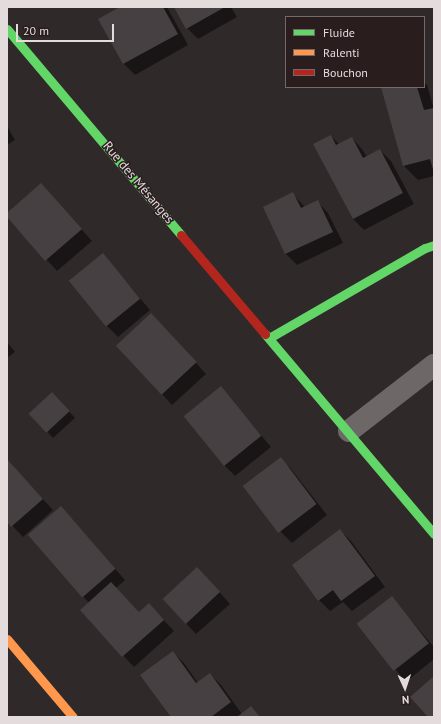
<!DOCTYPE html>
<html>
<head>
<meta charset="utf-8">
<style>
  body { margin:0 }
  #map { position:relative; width:441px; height:724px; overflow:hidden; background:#30292a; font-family:"PT Sans",sans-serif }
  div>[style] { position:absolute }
  .shadow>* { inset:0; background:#0007 }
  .building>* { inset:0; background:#464042; transform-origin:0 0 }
  .street>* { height:22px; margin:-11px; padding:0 11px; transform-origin:11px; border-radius:11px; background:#6d6768 }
  .fast>* { height:9px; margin:-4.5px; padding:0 4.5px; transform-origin:4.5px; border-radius:4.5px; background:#63d668 }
  .slow>* { height:9px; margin:-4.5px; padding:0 4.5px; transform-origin:4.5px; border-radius:4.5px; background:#ff974d }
  .jam>* { height:9px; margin:-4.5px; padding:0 4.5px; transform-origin:4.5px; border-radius:4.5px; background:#b3261e }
  span { translate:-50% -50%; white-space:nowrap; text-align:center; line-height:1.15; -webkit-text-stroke:3px #291d1e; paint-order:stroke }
  .street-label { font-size:13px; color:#e4dbdc }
  .frame { position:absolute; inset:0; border:8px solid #e4dbdc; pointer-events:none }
  .legend { position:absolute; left:285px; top:16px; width:140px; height:72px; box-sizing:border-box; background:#291d1e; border:1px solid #74696a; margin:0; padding:5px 7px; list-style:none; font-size:12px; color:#e4dbdc }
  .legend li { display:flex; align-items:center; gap:8px; height:20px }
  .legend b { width:20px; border:1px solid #74696a }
  .north { position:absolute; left:385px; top:668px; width:40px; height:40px; -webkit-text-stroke:3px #291d1e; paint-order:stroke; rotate:177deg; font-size:11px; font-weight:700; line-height:16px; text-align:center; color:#e4dbdc }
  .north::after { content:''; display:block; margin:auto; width:14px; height:18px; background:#e4dbdc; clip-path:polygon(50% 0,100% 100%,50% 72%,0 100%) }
  .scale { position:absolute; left:16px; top:24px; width:98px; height:18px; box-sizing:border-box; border:2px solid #e4dbdc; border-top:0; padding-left:5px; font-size:12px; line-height:14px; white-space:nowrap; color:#e4dbdc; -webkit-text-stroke:3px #291d1e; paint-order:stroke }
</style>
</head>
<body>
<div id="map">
  <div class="shadow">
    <div style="clip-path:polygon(122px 7px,167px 7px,188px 45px,135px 75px,124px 64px,100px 19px)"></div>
    <div style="clip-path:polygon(175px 7px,231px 7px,237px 17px,198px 39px,187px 28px)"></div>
    <div style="clip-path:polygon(424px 82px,427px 85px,434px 109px,434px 176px,418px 180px,404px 166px,382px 87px,424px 87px)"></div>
    <div style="clip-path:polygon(7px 126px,15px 140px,7px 145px)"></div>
    <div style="clip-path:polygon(331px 136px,339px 144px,352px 138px,362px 149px,367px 157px,380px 150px,391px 161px,414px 204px,364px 230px,353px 219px,315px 144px)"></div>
    <div style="clip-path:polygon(41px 184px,92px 241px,57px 271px,7px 216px,7px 214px)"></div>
    <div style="clip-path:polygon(293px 194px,305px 207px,318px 202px,328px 213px,343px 243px,297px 265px,286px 254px)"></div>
    <div style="clip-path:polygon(103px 255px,150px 310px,118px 337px,107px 326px)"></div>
    <div style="clip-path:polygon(162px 325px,206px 374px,172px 405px,162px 394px)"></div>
    <div style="clip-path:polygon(7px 342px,15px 352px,7px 358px)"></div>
    <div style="clip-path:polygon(221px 388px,271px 447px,235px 476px,224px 465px)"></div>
    <div style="clip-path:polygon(58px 399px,75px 418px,53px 438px,30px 413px)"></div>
    <div style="clip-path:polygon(280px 458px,291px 469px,327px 515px,292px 543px,281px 532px)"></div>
    <div style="clip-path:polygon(7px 460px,53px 510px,23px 537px,7px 520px)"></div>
    <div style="clip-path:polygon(72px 519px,125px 580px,116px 588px,140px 613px,149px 605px,174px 631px,134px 667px,81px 610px,89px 603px,29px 535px)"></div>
    <div style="clip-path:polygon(340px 530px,351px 541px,385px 587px,352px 611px,343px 602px,330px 611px,319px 600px)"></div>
    <div style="clip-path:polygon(208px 579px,230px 604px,196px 634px,163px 599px)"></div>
    <div style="clip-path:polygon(392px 598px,434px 647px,434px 659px,406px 682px,358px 625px)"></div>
    <div style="clip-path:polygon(173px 652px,184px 663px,198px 683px,210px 674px,221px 685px,242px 714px,250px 707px,260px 717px,172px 717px)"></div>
  </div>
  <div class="building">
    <div style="clip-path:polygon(120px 7px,163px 7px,178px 34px,123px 64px,98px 19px)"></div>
    <div style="clip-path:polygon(174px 7px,225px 7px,186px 29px)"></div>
    <div style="clip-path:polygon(381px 87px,417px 87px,424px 110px,434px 108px,434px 173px,430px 159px,403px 166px)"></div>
    <div style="clip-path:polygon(331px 135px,336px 145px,352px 137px,363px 158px,380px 149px,403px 193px,353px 219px,313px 144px)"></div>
    <div style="clip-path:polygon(41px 183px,82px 229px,45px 261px,7px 217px,7px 213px)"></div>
    <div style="clip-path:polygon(293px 192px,301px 208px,318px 200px,333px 232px,285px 254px,263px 207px)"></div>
    <div style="left:103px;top:253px;width:59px;height:44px;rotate:51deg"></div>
    <div style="left:151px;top:313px;width:67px;height:48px;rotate:47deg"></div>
    <div style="left:221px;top:386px;width:64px;height:48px;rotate:51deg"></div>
    <div style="left:52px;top:392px;width:26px;height:32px;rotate:47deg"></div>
    <div style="left:281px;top:457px;width:59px;height:48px;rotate:53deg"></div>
    <div style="clip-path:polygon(7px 459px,43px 499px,11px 527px,7px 522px)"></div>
    <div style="left:61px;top:506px;width:83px;height:44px;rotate:49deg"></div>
    <div style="clip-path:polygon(340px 529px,375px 576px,341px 601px,333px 590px,318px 601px,292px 565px)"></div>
    <div style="left:197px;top:567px;width:34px;height:47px;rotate:47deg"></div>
    <div style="clip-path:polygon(111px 582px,139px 612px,149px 603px,164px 620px,122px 657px,80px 610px)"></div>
    <div style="left:392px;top:596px;width:60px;height:45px;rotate:52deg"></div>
    <div style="clip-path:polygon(173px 651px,196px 683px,210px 673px,231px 702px,211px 717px,171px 717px,140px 675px)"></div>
    <div style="clip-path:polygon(434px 676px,434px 717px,428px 717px,410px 697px)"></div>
    <div style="clip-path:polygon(251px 706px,260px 717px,237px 717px)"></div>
  </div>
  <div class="street">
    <div style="left:349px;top:431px;width:108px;rotate:-37.8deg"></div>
  </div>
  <div class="fast">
    <div style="left:7px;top:29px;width:270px;rotate:49.8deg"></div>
    <div style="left:265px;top:334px;width:262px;rotate:49.8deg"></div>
    <div style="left:269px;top:338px;width:180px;rotate:-30deg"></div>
    <div style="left:425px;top:248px;width:9px;rotate:-18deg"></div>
  </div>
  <div class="slow">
    <div style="left:7px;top:639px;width:102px;rotate:49.8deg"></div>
  </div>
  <div class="jam">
    <div style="left:181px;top:235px;width:130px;rotate:49.7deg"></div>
  </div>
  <div class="street-label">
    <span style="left:138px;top:183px;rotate:50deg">Rue des Mésanges</span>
  </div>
  <div class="frame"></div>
  <ul class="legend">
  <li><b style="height:5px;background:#63d668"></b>Fluide</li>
  <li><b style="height:5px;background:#ff974d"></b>Ralenti</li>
  <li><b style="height:5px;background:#b3261e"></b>Bouchon</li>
  </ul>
  <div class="north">N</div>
  <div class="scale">20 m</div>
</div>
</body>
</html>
